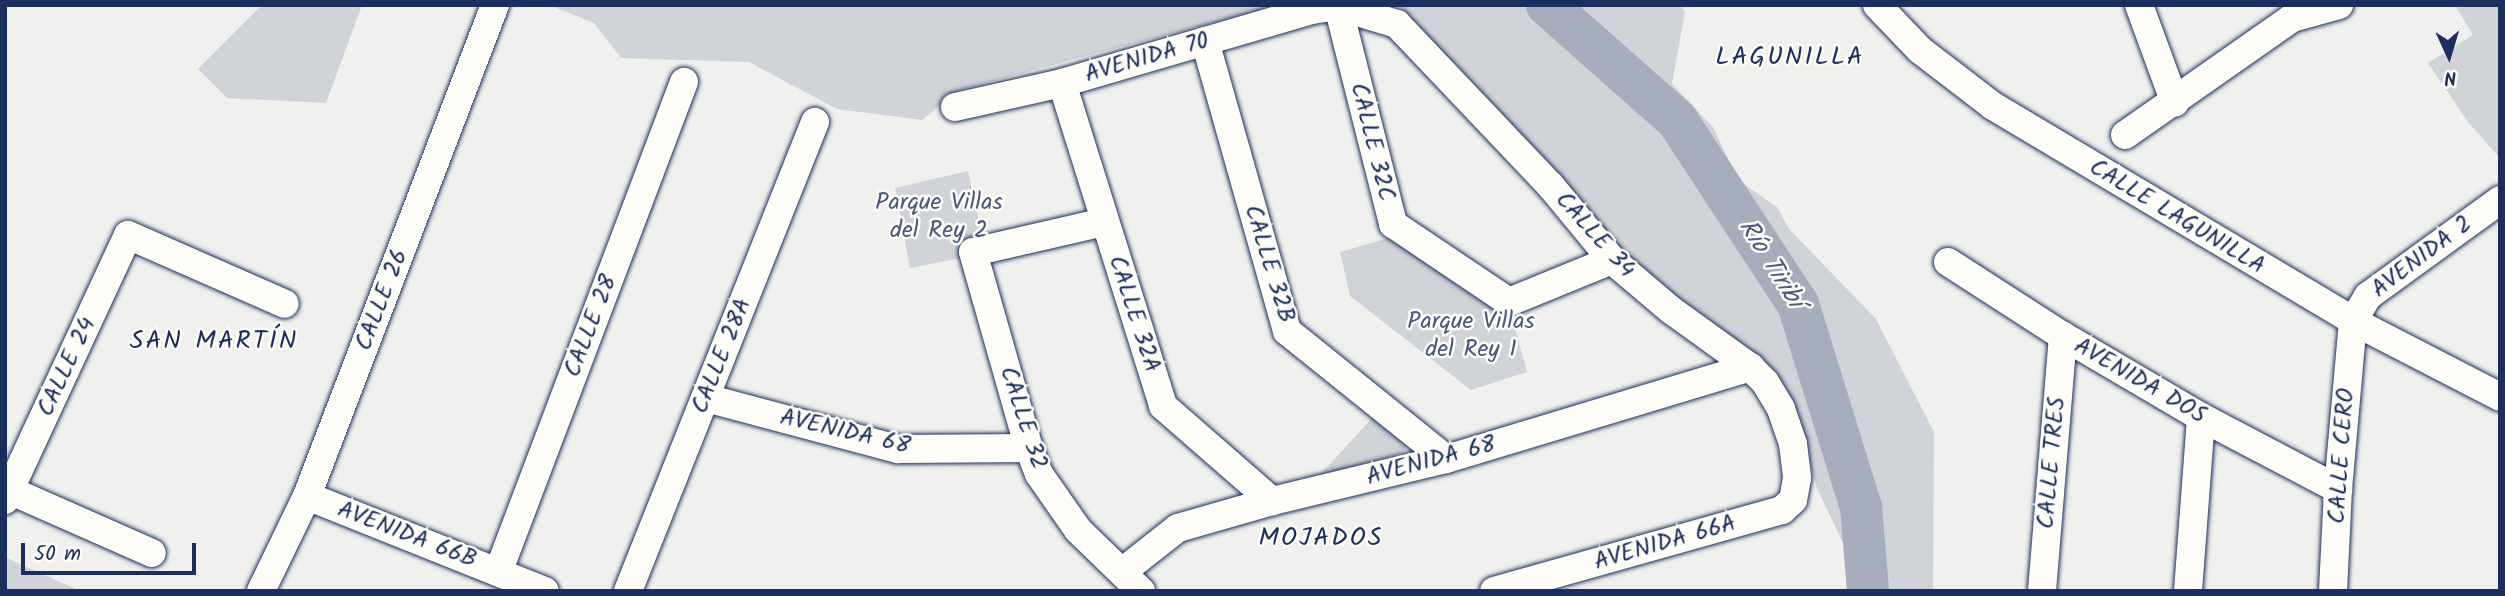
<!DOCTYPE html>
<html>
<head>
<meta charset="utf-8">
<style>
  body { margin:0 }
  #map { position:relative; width:2505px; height:596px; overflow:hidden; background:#f0f0ee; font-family:Kalam,sans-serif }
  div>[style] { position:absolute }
  .green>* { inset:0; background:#d0d3d8 }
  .river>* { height:42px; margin:-21px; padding:0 21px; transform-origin:21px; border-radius:21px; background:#a7adbd }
  .roads { filter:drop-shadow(0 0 2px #1b2f5e) drop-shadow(0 0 2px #1b2f5e) }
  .street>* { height:28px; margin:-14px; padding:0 14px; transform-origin:14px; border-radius:14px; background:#fdfcf7 }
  span { translate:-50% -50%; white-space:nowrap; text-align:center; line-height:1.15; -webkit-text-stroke:5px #fdfcf7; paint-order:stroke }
  .street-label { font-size:24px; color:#1b2f5e }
  .park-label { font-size:24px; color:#48587c }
  .neighbourhood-label { font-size:26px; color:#1b2f5e; letter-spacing:2px }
  .water-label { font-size:26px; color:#4c5b7f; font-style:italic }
  .frame { position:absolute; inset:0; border:7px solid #1b2f5e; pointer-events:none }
  .north { position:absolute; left:2414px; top:21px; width:70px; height:70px; -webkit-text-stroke:5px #fdfcf7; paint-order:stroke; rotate:176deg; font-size:19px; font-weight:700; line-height:28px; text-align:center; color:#1b2f5e }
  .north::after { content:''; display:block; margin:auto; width:24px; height:32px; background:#1b2f5e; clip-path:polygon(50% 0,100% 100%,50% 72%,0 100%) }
  .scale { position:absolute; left:21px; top:543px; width:175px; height:32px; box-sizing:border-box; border:4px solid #1b2f5e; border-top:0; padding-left:9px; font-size:21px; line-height:24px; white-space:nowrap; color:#1b2f5e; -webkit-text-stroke:5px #fdfcf7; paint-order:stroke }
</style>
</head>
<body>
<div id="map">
  <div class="green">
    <div style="clip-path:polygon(262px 5px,362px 5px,326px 103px,227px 98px,198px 69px)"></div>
    <div style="clip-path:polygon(549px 5px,1279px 5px,959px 90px,922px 120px,837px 109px,749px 62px,621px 58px,594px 23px)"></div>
    <div style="clip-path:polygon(1389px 5px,1679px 5px,1685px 12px,1672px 84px,1713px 127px,1738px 180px,1777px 207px,1789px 229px,1876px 319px,1934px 432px,1933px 591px,1855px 591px,1852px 562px,1817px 488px,1801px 429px,1631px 265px,1542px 156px,1402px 8px)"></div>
    <div style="clip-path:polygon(2455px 5px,2500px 5px,2500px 158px,2468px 122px,2428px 63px,2473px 35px)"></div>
    <div style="clip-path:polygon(968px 171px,983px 241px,966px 257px,910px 268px,895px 188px)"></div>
    <div style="clip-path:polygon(1399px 235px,1510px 309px,1527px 372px,1471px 390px,1350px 296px,1340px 252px)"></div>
    <div style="clip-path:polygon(1375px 415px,1407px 443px,1404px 452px,1317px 478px)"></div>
    <div style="clip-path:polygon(5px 557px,80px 591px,5px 591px)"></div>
  </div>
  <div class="river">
    <div style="left:1547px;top:5px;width:174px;rotate:41.5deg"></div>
    <div style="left:1677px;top:120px;width:220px;rotate:56.7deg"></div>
    <div style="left:1798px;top:304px;width:213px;rotate:72.8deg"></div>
    <div style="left:1861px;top:507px;width:84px;rotate:85.2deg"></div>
  </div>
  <div class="roads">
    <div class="street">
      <div style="left:1877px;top:5px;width:62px;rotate:46.3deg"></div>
      <div style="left:1920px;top:50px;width:92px;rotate:37.5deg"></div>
      <div style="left:1993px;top:106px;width:419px;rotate:30.8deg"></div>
      <div style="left:2353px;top:321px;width:165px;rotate:27.3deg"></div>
      <div style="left:2139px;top:5px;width:104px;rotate:69.8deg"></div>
      <div style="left:1338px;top:6px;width:225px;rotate:75.8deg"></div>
      <div style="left:1393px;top:224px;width:140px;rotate:33.9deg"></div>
      <div style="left:1509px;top:302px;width:111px;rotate:-22.2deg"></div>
      <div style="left:1205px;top:41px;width:301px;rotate:74.2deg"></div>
      <div style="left:1287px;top:331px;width:204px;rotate:38.8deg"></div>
      <div style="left:1062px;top:83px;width:338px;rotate:72.6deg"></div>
      <div style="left:1163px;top:406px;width:145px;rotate:41.1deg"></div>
      <div style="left:955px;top:107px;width:110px;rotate:-12.6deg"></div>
      <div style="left:1062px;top:83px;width:260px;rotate:-16.3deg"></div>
      <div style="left:1312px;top:10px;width:26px;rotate:-9deg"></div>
      <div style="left:1338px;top:6px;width:62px;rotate:17deg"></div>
      <div style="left:1397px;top:24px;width:222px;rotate:46.5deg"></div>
      <div style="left:1550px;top:185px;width:97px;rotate:50.4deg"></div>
      <div style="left:1612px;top:260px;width:77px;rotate:40.3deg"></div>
      <div style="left:1671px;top:310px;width:97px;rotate:35.8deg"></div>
      <div style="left:1750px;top:367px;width:21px;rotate:45deg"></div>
      <div style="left:1765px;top:382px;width:31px;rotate:59deg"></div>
      <div style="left:1781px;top:409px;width:37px;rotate:71deg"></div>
      <div style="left:1793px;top:444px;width:34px;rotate:83deg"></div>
      <div style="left:1797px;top:478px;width:22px;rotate:100deg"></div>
      <div style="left:1793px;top:500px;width:15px;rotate:138deg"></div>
      <div style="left:1782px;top:510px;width:299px;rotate:164.3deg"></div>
      <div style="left:2125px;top:135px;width:204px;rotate:-35deg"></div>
      <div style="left:2292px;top:18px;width:49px;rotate:-15.5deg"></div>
      <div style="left:1104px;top:222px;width:134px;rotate:167.1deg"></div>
      <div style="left:973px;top:252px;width:204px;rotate:74.1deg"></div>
      <div style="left:1029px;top:448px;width:28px;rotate:69deg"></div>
      <div style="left:1039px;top:474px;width:68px;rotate:55.1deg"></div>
      <div style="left:1078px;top:530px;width:88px;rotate:44.1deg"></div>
      <div style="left:1948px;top:262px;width:137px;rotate:32.8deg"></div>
      <div style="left:2063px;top:336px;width:160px;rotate:30.4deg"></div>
      <div style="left:2201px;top:417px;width:155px;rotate:27.7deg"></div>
      <div style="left:706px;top:398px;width:199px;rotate:14.9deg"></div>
      <div style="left:898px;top:449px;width:131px;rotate:-0.4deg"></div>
      <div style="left:9px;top:490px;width:156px;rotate:23.8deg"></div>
      <div style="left:307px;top:496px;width:256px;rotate:21.8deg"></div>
      <div style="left:5px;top:500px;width:292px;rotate:-65.1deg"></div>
      <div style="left:128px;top:235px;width:171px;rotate:23.7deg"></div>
      <div style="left:499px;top:570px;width:522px;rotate:-69.24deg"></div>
      <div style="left:1122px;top:572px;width:71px;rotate:-38.2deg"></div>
      <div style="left:1178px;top:528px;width:98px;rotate:-16deg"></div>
      <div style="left:1272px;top:501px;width:179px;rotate:-13.6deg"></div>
      <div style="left:1446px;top:459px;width:318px;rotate:-16.8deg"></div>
      <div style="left:261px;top:591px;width:106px;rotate:-64.2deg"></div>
      <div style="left:307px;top:496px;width:526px;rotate:-69.05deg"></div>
      <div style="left:628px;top:591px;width:505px;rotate:-68.26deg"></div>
      <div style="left:2042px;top:591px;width:256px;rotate:-85.3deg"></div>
      <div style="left:2188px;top:591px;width:174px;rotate:-85.7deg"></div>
      <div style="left:2333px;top:591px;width:102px;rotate:-87.2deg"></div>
      <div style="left:2338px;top:489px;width:169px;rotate:-84.9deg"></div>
      <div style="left:2353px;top:321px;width:29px;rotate:-59deg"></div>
      <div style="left:2368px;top:296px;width:163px;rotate:-36deg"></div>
    </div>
  </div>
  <div class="street-label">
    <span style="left:1147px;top:58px;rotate:-16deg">AVENIDA 70</span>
    <span style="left:1372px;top:142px;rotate:76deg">CALLE 32C</span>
    <span style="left:2177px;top:217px;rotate:31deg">CALLE LAGUNILLA</span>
    <span style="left:1595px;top:235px;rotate:48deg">CALLE 34</span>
    <span style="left:2422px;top:257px;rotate:-37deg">AVENIDA 2</span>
    <span style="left:1269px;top:264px;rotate:73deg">CALLE 32B</span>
    <span style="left:382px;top:300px;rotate:-69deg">CALLE 26</span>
    <span style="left:1134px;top:314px;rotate:72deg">CALLE 32A</span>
    <span style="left:591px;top:326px;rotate:-69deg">CALLE 28</span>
    <span style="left:722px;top:356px;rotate:-68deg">CALLE 28A</span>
    <span style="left:67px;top:367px;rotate:-65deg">CALLE 24</span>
    <span style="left:2140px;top:381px;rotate:30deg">AVENIDA DOS</span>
    <span style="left:1023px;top:418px;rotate:72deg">CALLE 32</span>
    <span style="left:845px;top:432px;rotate:13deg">AVENIDA 68</span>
    <span style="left:2342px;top:456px;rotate:-86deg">CALLE CERO</span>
    <span style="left:1431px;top:461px;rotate:-15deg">AVENIDA 68</span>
    <span style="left:2052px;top:463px;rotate:-85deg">CALLE TRES</span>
    <span style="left:407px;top:535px;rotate:21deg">AVENIDA 66B</span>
    <span style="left:1665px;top:543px;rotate:-16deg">AVENIDA 66A</span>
  </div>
  <div class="park-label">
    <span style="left:939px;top:217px">Parque Villas<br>del Rey 2</span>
    <span style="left:1471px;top:336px">Parque Villas<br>del Rey 1</span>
  </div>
  <div class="neighbourhood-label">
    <span style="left:1790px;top:58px">LAGUNILLA</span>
    <span style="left:214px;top:342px">SAN MARTÍN</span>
    <span style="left:1321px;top:539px">MOJADOS</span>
  </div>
  <div class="water-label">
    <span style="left:1770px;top:264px;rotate:58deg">Río Tiribí</span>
  </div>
  <div class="frame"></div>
  <div class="north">N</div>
  <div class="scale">50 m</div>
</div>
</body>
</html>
